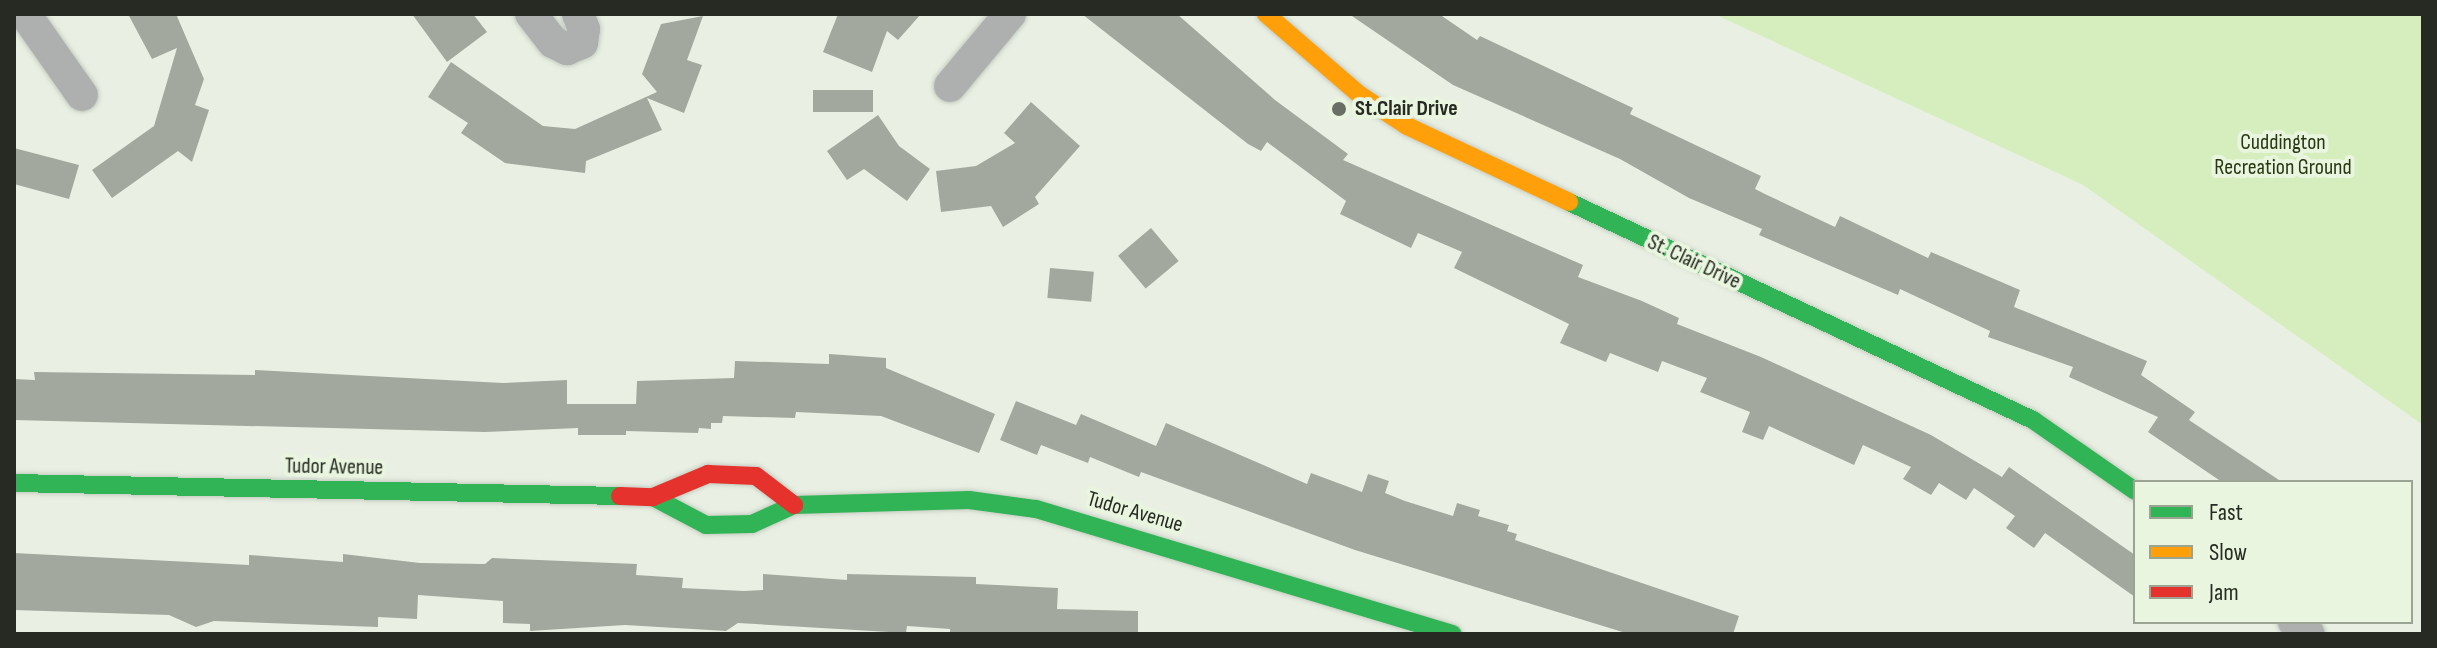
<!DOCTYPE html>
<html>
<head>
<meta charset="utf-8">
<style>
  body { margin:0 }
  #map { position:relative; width:2437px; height:648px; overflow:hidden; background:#e9f0e3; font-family:"Sofia Sans Condensed",sans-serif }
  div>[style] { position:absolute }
  .green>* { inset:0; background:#d6eebe }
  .building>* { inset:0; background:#a3a89e; transform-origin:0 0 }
  .roads { filter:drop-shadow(0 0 2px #c6ccc1) drop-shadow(0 0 2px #c6ccc1) }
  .street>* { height:32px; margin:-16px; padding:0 16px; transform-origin:16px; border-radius:16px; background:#adb0af }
  .fast>* { height:18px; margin:-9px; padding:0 9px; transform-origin:9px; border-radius:9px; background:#30b455 }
  .slow>* { height:18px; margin:-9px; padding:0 9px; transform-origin:9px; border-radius:9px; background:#ff9f0a }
  .jam>* { height:18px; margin:-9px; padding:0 9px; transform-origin:9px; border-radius:9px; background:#e5322d }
  .dots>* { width:22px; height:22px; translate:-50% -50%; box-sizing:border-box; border:4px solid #e9f5de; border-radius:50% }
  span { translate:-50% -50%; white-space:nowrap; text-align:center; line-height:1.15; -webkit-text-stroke:8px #e9f5de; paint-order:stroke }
  .poi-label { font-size:22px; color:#262a22; font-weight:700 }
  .left { translate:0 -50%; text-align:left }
  .park-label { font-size:22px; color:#273813 }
  .street-label { font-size:22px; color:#262a22 }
  .frame { position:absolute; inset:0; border:16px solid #262a22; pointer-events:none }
  .legend { position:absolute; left:2133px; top:480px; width:280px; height:144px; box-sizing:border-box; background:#e9f5de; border:2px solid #9ba493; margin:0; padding:10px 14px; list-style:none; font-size:24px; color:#262a22 }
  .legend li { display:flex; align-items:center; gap:16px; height:40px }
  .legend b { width:40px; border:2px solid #9ba493 }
</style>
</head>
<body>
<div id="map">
  <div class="green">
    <div style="clip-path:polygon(1714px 14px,2423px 14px,2423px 425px,2083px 185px)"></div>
  </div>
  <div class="building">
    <div style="clip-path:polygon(128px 14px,176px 14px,204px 79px,195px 105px,209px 110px,192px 162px,178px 151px,112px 198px,92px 170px,154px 126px,177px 48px,152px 59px)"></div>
    <div style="clip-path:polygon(412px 14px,473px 14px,487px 32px,447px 62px)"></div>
    <div style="clip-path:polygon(838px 14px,921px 14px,898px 40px,887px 31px,872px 72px,823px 52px)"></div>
    <div style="clip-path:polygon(1082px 14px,1177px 14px,1275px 100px,1348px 154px,1343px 160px,1583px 265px,1578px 277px,1642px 301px,1679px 318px,1677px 324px,1761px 357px,1931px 435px,2002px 477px,2009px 467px,2135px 555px,2135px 597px,2045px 533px,2034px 548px,2006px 528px,2015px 516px,1974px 488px,1966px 500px,1939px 483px,1931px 495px,1903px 479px,1911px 467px,1863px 445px,1854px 465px,1769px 426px,1763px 440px,1742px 432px,1750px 412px,1700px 392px,1707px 378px,1662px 361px,1658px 372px,1610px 353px,1606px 362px,1560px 343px,1569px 324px,1454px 268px,1462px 252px,1418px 233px,1411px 248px,1340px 214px,1346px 201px,1267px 142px,1261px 151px,1248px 144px)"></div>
    <div style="clip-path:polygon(1349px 14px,1439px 14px,1477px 40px,1480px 36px,1633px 108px,1630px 114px,1761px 176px,1755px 189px,1767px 195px,1835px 227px,1840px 216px,1928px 258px,1931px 252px,2020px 290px,2014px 307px,2147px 361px,2141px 375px,2195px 412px,2189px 420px,2282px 482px,2222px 482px,2148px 432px,2158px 417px,2069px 377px,2073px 367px,1988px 337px,1990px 331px,1900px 289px,1898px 295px,1759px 235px,1762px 229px,1689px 198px,1620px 159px,1453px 85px)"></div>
    <div style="clip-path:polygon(703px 16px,687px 60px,702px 65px,684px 113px,647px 98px,662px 130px,586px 161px,585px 173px,505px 163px,461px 133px,468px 123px,428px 97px,451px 62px,543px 126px,575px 129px,657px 92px,642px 74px,661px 24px)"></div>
    <div style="left:873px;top:90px;width:22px;height:60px;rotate:90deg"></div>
    <div style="clip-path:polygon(1031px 102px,1080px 146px,1035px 197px,1039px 204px,1003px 227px,991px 206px,941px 212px,936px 171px,976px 166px,1015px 143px,1004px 133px)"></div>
    <div style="clip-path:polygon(878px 115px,899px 146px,930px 169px,907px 201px,864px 169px,847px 180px,827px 151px)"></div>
    <div style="clip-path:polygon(14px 148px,79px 165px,69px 199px,14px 184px)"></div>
    <div style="left:1151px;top:228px;width:43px;height:43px;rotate:50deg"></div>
    <div style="left:1050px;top:268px;width:44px;height:30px;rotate:5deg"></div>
    <div style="clip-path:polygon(829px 354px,886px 358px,886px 368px,995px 414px,979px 453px,881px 416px,796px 412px,795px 418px,723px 416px,722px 423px,711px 423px,711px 429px,699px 428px,698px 433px,626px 431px,626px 435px,578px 435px,578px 428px,485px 432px,14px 420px,14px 379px,35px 380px,34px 372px,255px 375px,255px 370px,503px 383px,567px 380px,567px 404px,636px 404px,637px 381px,734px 378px,735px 361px,829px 364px)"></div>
    <div style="clip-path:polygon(1016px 401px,1076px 425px,1081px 414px,1156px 446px,1166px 423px,1307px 484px,1311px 473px,1362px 492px,1368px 474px,1389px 481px,1385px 493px,1405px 501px,1453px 516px,1457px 503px,1480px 510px,1478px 516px,1509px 525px,1507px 531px,1517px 534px,1515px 540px,1739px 616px,1733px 634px,1629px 634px,1355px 550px,1141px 472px,1139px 477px,1090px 457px,1088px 463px,1041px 445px,1037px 455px,1000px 440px)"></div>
    <div style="clip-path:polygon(14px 553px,249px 565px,249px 555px,343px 562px,343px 554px,420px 563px,485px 564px,492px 558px,637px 564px,636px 575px,683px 578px,682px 588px,744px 591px,763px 590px,763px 574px,847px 580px,847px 574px,976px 577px,976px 584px,1058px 588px,1057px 609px,1138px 611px,1138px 634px,950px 634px,950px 629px,907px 626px,906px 633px,738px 623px,726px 631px,625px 625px,530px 631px,530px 624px,503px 623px,503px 601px,418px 595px,417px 619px,378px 617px,378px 627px,214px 621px,196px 627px,169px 615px,14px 610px)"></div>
  </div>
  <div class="roads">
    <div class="street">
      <div style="left:25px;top:14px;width:99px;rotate:54.9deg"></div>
      <div style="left:531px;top:14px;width:36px;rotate:52deg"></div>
      <div style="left:553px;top:42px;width:16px;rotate:27deg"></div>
      <div style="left:567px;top:49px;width:16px;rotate:-22deg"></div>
      <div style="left:582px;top:43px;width:14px;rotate:-82deg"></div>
      <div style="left:584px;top:29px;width:16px;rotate:-112deg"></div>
      <div style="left:950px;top:86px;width:94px;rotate:-50.2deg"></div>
      <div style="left:2294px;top:622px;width:19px;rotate:39deg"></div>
    </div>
    <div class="fast">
      <div style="left:1569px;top:202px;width:513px;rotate:25.17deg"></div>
      <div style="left:2033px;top:420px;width:124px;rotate:34.8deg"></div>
      <div style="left:14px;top:483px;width:606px;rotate:1.23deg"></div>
      <div style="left:653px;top:497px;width:60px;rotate:27.8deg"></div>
      <div style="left:706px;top:525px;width:46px;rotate:-1.2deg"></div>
      <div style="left:752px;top:524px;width:46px;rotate:-24.3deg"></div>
      <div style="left:794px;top:505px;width:175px;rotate:-1.6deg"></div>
      <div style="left:969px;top:500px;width:68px;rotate:7.7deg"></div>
      <div style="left:1036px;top:509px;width:435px;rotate:16.7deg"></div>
    </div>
    <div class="slow">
      <div style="left:1266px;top:14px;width:124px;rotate:40.8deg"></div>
      <div style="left:1360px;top:95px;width:56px;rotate:33.4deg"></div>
      <div style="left:1407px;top:126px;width:179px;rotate:25.1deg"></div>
    </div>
    <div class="jam">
      <div style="left:620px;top:496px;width:33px;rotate:2deg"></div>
      <div style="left:653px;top:497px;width:60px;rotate:-22.7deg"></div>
      <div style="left:708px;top:474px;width:48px;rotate:2.4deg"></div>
      <div style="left:756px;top:476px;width:48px;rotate:37.3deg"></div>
    </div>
  </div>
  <div class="dots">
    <div style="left:1339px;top:109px;background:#6a6f66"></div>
  </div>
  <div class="poi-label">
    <span class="left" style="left:1355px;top:109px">St.Clair Drive</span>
  </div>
  <div class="park-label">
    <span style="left:2283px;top:155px">Cuddington<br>Recreation Ground</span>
  </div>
  <div class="street-label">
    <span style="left:1694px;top:262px;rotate:25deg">St. Clair Drive</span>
    <span style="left:334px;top:467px;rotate:1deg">Tudor Avenue</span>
    <span style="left:1135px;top:512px;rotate:16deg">Tudor Avenue</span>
  </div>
  <div class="frame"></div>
  <ul class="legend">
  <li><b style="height:10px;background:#30b455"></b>Fast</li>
  <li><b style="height:10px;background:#ff9f0a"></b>Slow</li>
  <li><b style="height:10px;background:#e5322d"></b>Jam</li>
  </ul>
</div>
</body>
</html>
